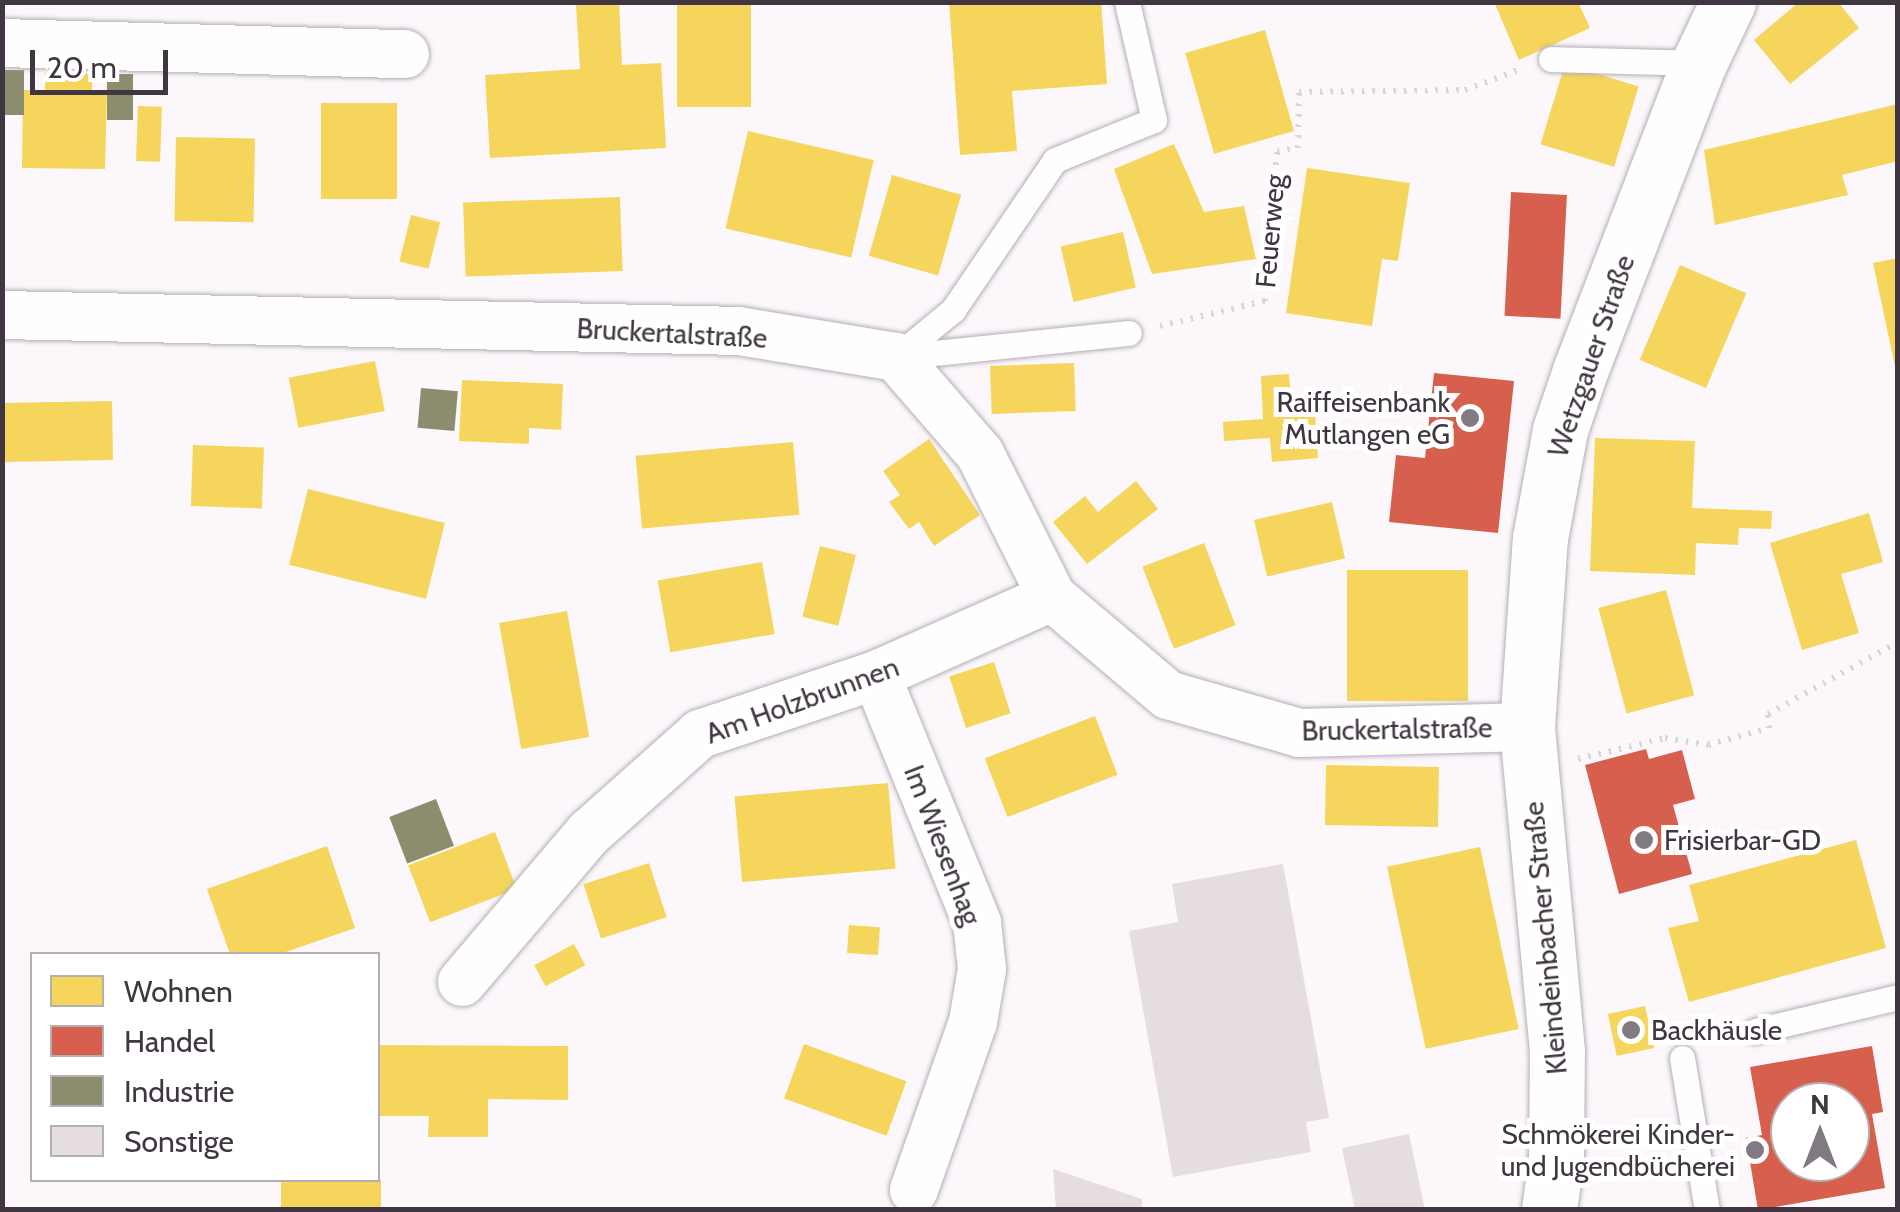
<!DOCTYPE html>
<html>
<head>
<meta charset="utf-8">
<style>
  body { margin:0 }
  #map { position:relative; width:1900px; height:1212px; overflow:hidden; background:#fbf7fb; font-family:Cabin,sans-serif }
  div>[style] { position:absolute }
  .homes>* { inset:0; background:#f6d55c; transform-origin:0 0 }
  .shops>* { inset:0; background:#d6604d; transform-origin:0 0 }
  .industry>* { inset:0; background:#8c8c6e; transform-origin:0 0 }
  .building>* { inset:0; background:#e6dde3 }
  .path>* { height:6px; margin-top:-3px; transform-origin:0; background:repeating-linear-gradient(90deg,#d9d5d9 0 2.5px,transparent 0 10.5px) }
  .roads { filter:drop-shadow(0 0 2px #b5aeb5) drop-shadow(0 0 2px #b5aeb5) }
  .service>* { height:25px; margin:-12.5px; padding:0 12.5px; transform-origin:12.5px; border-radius:12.5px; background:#fefefe }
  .minor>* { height:48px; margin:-24px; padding:0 24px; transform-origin:24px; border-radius:24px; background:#fefefe }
  .tertiary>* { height:55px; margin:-27.5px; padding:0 27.5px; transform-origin:27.5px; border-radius:27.5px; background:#fefefe }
  .dots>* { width:28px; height:28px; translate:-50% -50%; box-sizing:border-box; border:5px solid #fff; border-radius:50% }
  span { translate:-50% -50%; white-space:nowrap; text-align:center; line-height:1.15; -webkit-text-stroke:10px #fff; paint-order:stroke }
  .street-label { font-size:28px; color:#403641 }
  .poi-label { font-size:28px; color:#403641 }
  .right { translate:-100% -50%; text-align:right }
  .left { translate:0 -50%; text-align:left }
  .frame { position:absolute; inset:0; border:5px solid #403641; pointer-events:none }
  .legend { position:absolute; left:30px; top:952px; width:350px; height:230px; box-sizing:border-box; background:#fff; border:2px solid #b3afb3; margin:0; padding:12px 18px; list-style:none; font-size:30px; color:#403641 }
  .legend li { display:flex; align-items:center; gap:20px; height:50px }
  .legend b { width:50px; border:2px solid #b3afb3 }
  .north { position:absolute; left:1770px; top:1082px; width:100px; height:100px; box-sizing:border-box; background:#fff; border:2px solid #b3afb3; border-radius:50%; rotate:0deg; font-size:28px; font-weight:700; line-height:40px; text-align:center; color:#403641 }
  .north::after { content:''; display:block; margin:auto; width:35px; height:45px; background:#817a82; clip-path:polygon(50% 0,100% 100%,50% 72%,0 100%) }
  .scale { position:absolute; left:30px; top:50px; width:138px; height:45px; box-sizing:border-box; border:5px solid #403641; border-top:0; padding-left:12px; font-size:30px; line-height:35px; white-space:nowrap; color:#403641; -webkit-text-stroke:8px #fff; paint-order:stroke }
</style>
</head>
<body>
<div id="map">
  <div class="homes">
    <div style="clip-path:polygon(619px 2px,622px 65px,661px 63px,666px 148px,490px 158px,485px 75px,580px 69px,576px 5px)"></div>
    <div style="left:677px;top:2px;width:74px;height:105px"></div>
    <div style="clip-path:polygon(949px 2px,1101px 2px,1107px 84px,1012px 91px,1017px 151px,960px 155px)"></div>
    <div style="clip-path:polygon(1494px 2px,1578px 2px,1590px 28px,1519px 60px)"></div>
    <div style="clip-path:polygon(1799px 2px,1838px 2px,1859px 28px,1790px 84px,1754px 40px)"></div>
    <div style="left:1265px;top:30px;width:105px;height:83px;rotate:74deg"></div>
    <div style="left:1565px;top:64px;width:77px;height:84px;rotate:17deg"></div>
    <div style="clip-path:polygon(45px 74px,92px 74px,92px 90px,107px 90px,105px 169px,22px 168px,23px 90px,45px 90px)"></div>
    <div style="left:321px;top:103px;width:76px;height:96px"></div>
    <div style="clip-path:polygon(1898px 104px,1898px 161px,1842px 175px,1848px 195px,1715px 225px,1704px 150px)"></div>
    <div style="left:138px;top:106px;width:24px;height:55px;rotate:2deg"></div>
    <div style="left:748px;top:131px;width:129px;height:100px;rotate:13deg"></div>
    <div style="left:176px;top:137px;width:79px;height:84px;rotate:1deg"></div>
    <div style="clip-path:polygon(1174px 144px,1204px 212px,1244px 206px,1256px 259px,1152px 274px,1114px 169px)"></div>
    <div style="clip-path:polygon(1307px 168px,1410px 183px,1398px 261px,1382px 259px,1372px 326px,1286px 313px)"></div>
    <div style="left:892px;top:175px;width:72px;height:84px;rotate:16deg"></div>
    <div style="left:620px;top:197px;width:74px;height:157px;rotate:88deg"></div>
    <div style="left:411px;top:215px;width:30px;height:48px;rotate:14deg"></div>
    <div style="left:1123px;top:232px;width:57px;height:64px;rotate:77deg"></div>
    <div style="clip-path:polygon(1898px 258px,1898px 371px,1896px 371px,1873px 263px)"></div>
    <div style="left:1680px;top:265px;width:72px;height:103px;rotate:23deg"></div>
    <div style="left:375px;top:361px;width:51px;height:88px;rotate:79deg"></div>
    <div style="left:1074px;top:363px;width:48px;height:84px;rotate:88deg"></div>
    <div style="clip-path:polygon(1289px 374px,1292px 416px,1315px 414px,1318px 458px,1272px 462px,1270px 438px,1224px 441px,1223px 422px,1263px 419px,1261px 376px)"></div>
    <div style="clip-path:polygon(462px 380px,563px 384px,561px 430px,529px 428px,529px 444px,459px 441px)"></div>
    <div style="left:112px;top:401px;width:59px;height:110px;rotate:89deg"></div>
    <div style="clip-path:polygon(1595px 438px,1695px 441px,1692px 508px,1772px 511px,1771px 529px,1739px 528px,1738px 545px,1696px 543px,1695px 575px,1590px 571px)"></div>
    <div style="clip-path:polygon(929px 439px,980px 515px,934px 546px,919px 522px,909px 529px,889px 502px,900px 495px,883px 471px)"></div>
    <div style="left:793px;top:442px;width:73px;height:158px;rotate:85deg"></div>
    <div style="left:193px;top:445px;width:71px;height:61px;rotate:2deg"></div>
    <div style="clip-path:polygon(1136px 481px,1158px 509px,1087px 564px,1053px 522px,1085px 496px,1098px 512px)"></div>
    <div style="left:308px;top:489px;width:141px;height:78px;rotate:14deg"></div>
    <div style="left:1332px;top:502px;width:58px;height:80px;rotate:77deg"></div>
    <div style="clip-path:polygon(1869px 513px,1883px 562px,1841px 574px,1859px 633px,1802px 650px,1770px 543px)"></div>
    <div style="left:1204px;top:543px;width:88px;height:66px;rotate:69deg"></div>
    <div style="left:820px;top:546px;width:37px;height:73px;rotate:14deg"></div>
    <div style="left:762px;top:562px;width:73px;height:106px;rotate:80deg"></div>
    <div style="left:1347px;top:570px;width:121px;height:131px"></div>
    <div style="left:1666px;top:590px;width:109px;height:70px;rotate:75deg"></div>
    <div style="left:567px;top:611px;width:128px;height:69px;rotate:80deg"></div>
    <div style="left:994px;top:662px;width:54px;height:47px;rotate:72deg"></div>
    <div style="left:1095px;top:716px;width:63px;height:118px;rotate:69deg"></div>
    <div style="left:1326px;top:765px;width:113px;height:60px;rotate:1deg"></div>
    <div style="left:888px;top:783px;width:86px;height:154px;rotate:85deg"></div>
    <div style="left:495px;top:832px;width:61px;height:93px;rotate:69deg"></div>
    <div style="clip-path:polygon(1856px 840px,1886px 948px,1689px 1002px,1668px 928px,1699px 921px,1689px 885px)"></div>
    <div style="clip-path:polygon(327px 846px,355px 928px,280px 954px,230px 954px,207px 889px)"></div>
    <div style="left:1480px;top:847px;width:186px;height:95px;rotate:78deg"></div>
    <div style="left:649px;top:863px;width:57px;height:69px;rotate:72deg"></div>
    <div style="left:849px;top:925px;width:31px;height:28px;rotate:4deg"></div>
    <div style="left:574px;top:944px;width:24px;height:45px;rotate:62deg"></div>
    <div style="left:1645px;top:1006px;width:43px;height:38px;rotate:78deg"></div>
    <div style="left:804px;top:1044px;width:109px;height:58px;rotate:20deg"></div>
    <div style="clip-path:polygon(378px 1045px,568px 1046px,568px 1100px,488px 1099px,488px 1137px,428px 1137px,429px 1116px,378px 1116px)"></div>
    <div style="left:281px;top:1180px;width:100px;height:27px"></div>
  </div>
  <div class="shops">
    <div style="left:1511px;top:192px;width:56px;height:124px;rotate:3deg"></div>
    <div style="clip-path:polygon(1434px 373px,1514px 381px,1498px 533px,1389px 522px,1396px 455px,1425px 458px)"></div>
    <div style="clip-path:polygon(1646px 749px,1649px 759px,1682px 750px,1695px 799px,1673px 805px,1692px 874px,1619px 894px,1585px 765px)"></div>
    <div style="clip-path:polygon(evenodd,1872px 1046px,1883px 1112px,1872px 1114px,1885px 1188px,1758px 1210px,1746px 1138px,1762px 1135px,1750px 1067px,1872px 1046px,1790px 1102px,1850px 1102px,1850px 1162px,1790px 1162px,1790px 1102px)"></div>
  </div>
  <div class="industry">
    <div style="left:2px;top:70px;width:22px;height:45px"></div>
    <div style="left:107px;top:74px;width:26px;height:46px"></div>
    <div style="left:421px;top:388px;width:37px;height:40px;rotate:5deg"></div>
    <div style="left:436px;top:799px;width:50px;height:50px;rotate:69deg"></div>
  </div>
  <div class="building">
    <div style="clip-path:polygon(1283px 864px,1329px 1118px,1306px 1122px,1311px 1152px,1173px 1177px,1129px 931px,1178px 922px,1172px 884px)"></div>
    <div style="clip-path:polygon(1409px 1134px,1425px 1210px,1355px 1210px,1342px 1148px)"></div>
    <div style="clip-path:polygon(1053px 1169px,1142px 1199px,1142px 1210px,1056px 1210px)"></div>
  </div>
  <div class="path">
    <div style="left:1160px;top:326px;width:108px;rotate:-13.4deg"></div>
    <div style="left:1265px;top:301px;width:150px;rotate:-85.4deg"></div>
    <div style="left:1277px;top:151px;width:21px;rotate:-8deg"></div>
    <div style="left:1298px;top:148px;width:56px;rotate:-89deg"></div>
    <div style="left:1299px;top:92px;width:166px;rotate:-0.7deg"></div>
    <div style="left:1465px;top:90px;width:60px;rotate:-20.6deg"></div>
    <div style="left:1578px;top:759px;width:89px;rotate:-13.6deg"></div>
    <div style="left:1665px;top:738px;width:44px;rotate:9.2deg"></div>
    <div style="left:1708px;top:745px;width:63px;rotate:-15.6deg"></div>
    <div style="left:1769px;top:728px;width:14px;rotate:-94deg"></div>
    <div style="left:1768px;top:714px;width:149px;rotate:-29deg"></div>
  </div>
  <div class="roads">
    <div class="service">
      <div style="left:1551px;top:59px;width:148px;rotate:1.5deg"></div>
      <div style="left:896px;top:357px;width:74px;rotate:-39.5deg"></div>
      <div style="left:953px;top:310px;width:181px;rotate:-55.8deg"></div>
      <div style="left:1055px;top:160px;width:107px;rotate:-22deg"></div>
      <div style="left:1154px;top:120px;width:121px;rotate:-102.9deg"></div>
      <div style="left:896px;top:357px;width:234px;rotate:-5.9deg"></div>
      <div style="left:1755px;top:1031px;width:147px;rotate:-13.4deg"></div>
      <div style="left:1682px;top:1058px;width:154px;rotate:80.7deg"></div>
    </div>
    <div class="minor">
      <div style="left:2px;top:43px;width:403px;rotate:1.6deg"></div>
      <div style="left:2px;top:315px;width:737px;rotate:1.24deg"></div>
      <div style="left:739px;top:331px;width:159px;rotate:9.4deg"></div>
      <div style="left:896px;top:357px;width:128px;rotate:49.1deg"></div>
      <div style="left:980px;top:454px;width:160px;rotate:63.3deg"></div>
      <div style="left:1052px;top:597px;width:152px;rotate:40.2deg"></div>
      <div style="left:1168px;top:695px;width:137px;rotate:16.1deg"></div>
      <div style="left:1300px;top:733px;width:227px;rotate:-1.5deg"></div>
      <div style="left:876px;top:675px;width:268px;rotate:67.8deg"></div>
      <div style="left:977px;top:923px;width:46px;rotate:83.8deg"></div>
      <div style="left:982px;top:969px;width:54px;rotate:99.6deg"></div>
      <div style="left:973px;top:1022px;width:178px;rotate:109.4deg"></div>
      <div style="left:462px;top:982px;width:196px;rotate:-49.6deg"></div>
      <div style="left:589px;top:833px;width:149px;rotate:-41.7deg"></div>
      <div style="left:700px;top:734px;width:186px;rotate:-18.5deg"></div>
      <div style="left:876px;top:675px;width:193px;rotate:-23.9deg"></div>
    </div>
    <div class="tertiary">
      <div style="left:1549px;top:1210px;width:52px;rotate:-82.3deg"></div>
      <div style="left:1556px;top:1158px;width:107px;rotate:-89.5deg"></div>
      <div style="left:1557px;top:1051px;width:325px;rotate:-95.3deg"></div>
      <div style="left:1527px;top:727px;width:189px;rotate:-86.1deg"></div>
      <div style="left:1540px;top:538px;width:110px;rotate:-79.5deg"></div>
      <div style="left:1560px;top:430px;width:62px;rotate:-71.3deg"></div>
      <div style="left:1580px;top:371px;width:330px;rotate:-68.9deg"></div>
      <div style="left:1699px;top:63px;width:68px;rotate:-64.6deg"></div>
    </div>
  </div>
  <div class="dots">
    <div style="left:1470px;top:418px;background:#817a82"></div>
    <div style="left:1644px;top:840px;background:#817a82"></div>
    <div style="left:1631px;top:1030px;background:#817a82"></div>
    <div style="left:1755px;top:1150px;background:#817a82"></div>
  </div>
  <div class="street-label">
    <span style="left:1270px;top:231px;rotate:-85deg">Feuerweg</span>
    <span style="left:672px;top:333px;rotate:3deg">Bruckertalstraße</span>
    <span style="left:1591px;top:356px;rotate:-71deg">Wetzgauer Straße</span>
    <span style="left:802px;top:700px;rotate:-20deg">Am Holzbrunnen</span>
    <span style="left:1397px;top:729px;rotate:-1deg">Bruckertalstraße</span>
    <span style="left:943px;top:845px;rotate:69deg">Im Wiesenhag</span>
    <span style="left:1545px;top:938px;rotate:-95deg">Kleindeinbacher Straße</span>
  </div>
  <div class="poi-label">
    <span class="right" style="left:1450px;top:418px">Raiffeisenbank<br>Mutlangen eG</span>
    <span class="left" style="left:1664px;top:840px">Frisierbar-GD</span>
    <span class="left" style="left:1651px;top:1030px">Backhäusle</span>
    <span class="right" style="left:1735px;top:1150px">Schmökerei Kinder-<br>und Jugendbücherei</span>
  </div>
  <div class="frame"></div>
  <ul class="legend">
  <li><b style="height:28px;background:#f6d55c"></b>Wohnen</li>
  <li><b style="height:28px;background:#d6604d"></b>Handel</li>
  <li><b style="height:28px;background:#8c8c6e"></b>Industrie</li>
  <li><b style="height:28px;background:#e6dde3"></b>Sonstige</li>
  </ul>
  <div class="north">N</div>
  <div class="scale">20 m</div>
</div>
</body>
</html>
